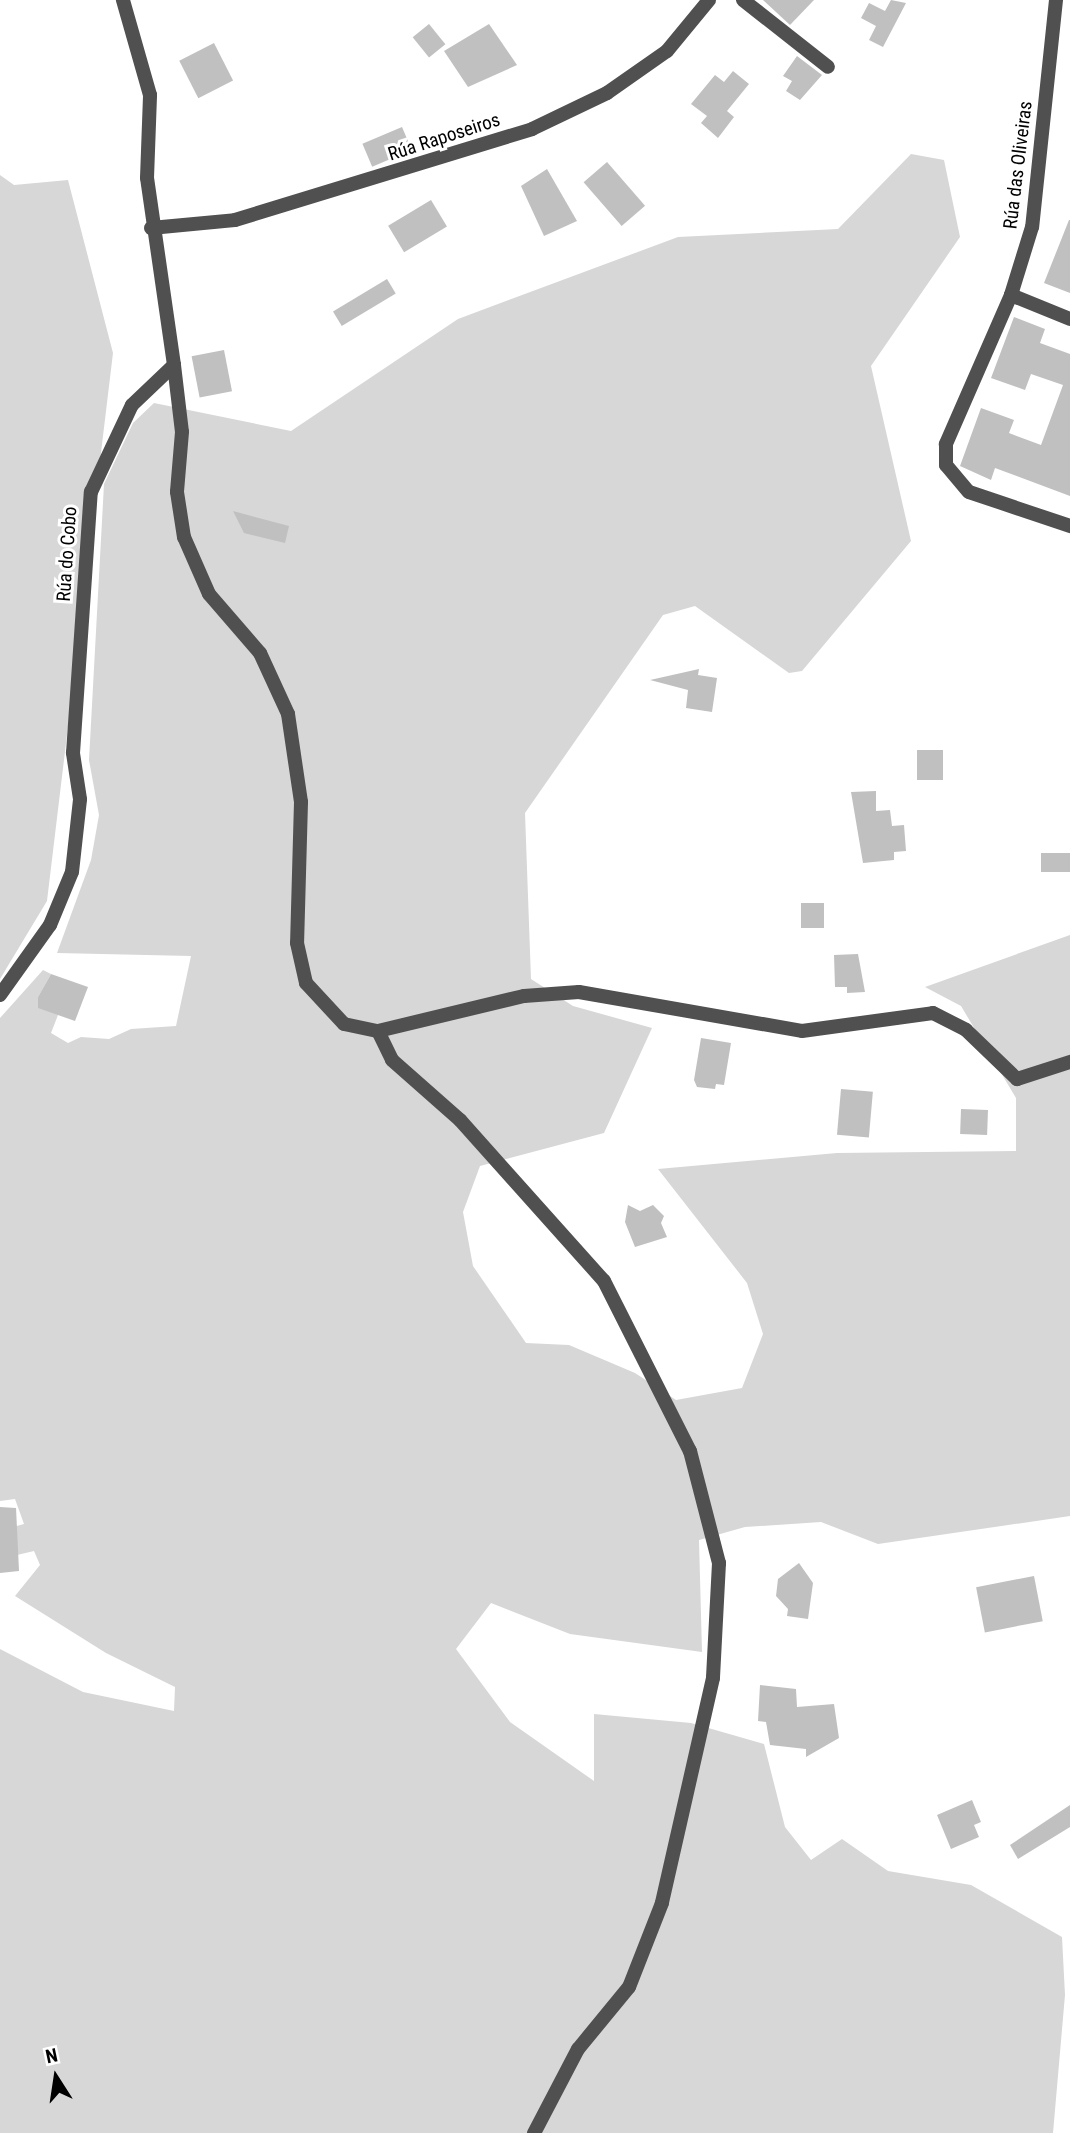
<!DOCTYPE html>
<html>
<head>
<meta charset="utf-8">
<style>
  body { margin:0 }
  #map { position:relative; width:1070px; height:2133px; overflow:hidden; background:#fff; font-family:"Roboto Condensed",sans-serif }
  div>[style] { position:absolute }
  .green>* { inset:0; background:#d7d7d7 }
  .building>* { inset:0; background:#c0c0c0; transform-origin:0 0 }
  .minor>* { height:14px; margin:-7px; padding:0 7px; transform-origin:7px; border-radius:7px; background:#505050 }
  span { translate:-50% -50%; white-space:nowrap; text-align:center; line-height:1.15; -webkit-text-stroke:6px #fff; paint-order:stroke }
  .street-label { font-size:19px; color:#000 }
  .north { position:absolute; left:21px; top:2042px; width:70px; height:70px; -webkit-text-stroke:5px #fff; paint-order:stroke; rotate:348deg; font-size:19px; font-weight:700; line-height:28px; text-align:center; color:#000 }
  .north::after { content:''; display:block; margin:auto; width:24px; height:32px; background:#000; clip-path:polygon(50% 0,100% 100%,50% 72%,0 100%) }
</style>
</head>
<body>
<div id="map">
  <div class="green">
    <div style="clip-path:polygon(911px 154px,944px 160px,960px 237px,871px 366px,911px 541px,802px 671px,789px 673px,695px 606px,663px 615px,525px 813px,531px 979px,573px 1006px,652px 1028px,604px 1133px,480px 1166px,463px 1212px,473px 1266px,526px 1343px,569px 1345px,635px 1373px,676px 1400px,742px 1388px,763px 1334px,747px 1283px,658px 1169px,837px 1153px,1016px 1151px,1016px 1098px,961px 1006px,925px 987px,1070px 935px,1070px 1516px,878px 1544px,821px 1522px,745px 1527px,699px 1540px,702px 1652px,570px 1634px,491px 1603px,456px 1649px,510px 1722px,594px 1781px,594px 1714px,691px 1723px,764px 1744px,785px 1827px,811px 1860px,842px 1839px,888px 1871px,971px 1885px,1062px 1937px,1065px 1995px,1053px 2133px,0 2133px,0 1649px,83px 1692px,174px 1711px,175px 1687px,106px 1653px,15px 1596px,40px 1565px,34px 1551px,17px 1555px,13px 1527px,24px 1524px,15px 1499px,0 1501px,0 1018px,43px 970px,51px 974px,38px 997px,58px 1015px,51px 1033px,68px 1043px,81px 1037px,109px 1039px,131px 1029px,176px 1026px,191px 956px,57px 953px,91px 860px,99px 815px,89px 760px,104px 484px,133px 423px,154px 403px,291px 431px,458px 319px,678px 237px,838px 229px)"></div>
    <div style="clip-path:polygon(0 175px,14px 185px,68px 180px,113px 353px,47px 901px,0 979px)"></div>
  </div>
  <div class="building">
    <div style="clip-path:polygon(763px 0,814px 0,790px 25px)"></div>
    <div style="clip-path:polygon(891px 0,906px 3px,883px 47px,869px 40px,876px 26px,861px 18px,869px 3px,885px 11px)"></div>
    <div style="left:429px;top:24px;width:26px;height:21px;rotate:51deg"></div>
    <div style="clip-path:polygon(489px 24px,517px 65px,468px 87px,444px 51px)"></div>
    <div style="left:214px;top:43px;width:42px;height:39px;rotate:63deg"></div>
    <div style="clip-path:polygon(797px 56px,822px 75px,800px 100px,786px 91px,792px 81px,783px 76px)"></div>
    <div style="clip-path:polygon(733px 71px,749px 84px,727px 111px,734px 117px,718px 138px,701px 123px,707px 116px,691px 104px,715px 75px,724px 82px)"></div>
    <div style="left:402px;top:127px;width:25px;height:43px;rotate:67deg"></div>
    <div style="left:607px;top:162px;width:58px;height:31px;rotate:49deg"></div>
    <div style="clip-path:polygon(547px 169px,577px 221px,544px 236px,521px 186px)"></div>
    <div style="left:431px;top:200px;width:31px;height:50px;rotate:59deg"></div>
    <div style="clip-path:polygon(1069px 220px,1070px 220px,1070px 293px,1044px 283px)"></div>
    <div style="left:387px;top:279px;width:17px;height:63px;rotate:59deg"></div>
    <div style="clip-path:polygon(1014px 317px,1045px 329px,1040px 343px,1070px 354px,1070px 496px,995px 468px,991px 480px,960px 466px,981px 408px,1014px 420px,1009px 433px,1041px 445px,1063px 385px,1031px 374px,1025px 390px,991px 378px)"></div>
    <div style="left:224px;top:350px;width:42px;height:33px;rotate:79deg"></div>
    <div style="clip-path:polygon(233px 511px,289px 526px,285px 543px,244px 533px)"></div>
    <div style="clip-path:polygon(699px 669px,698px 675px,717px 678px,712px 712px,686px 708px,688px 690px,650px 680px)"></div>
    <div style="left:917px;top:750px;width:26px;height:30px"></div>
    <div style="clip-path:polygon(876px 791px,876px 811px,890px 810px,892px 826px,904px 825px,906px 851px,894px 852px,894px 860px,863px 863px,851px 792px)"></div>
    <div style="left:1070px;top:853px;width:19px;height:29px;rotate:90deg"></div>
    <div style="left:801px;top:903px;width:23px;height:25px"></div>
    <div style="clip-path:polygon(858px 954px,865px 992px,847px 993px,847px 987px,835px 987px,834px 955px)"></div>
    <div style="clip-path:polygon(51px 974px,88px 987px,75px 1021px,38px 1008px,38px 997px)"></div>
    <div style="clip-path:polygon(701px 1038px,731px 1043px,724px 1085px,716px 1084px,715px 1089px,697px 1087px,694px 1080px)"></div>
    <div style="left:841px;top:1089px;width:32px;height:46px;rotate:5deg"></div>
    <div style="left:961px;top:1109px;width:27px;height:25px;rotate:2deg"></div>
    <div style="clip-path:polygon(628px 1205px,640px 1211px,653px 1205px,664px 1216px,661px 1223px,667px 1237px,635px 1247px,625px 1222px)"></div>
    <div style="clip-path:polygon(0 1507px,16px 1508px,19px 1571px,0 1573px)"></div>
    <div style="clip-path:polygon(799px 1563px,813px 1583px,808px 1619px,787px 1616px,788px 1609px,776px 1596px,778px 1579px)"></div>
    <div style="left:1034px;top:1576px;width:46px;height:59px;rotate:79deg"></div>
    <div style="clip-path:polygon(760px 1685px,796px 1689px,797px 1707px,834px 1704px,839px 1738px,806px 1757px,806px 1749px,770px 1745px,766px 1722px,758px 1721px)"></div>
    <div style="clip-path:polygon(972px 1800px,981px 1822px,974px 1825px,979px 1837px,951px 1849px,937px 1815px)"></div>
    <div style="clip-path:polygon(1070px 1805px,1070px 1827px,1018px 1859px,1010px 1845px)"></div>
  </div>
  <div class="minor">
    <div style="left:743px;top:0;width:108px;rotate:38.2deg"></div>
    <div style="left:1056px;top:0;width:228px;rotate:96deg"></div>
    <div style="left:1032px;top:227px;width:71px;rotate:107.2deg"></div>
    <div style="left:1011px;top:295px;width:163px;rotate:113.6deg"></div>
    <div style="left:946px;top:444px;width:21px;rotate:90deg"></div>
    <div style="left:946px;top:465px;width:35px;rotate:50deg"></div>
    <div style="left:969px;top:492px;width:107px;rotate:18.6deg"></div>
    <div style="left:151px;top:228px;width:84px;rotate:-5.4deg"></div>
    <div style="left:235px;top:220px;width:311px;rotate:-17deg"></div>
    <div style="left:532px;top:129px;width:83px;rotate:-25.6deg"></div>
    <div style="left:607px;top:93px;width:73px;rotate:-35deg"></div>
    <div style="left:667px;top:51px;width:66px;rotate:-50.5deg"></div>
    <div style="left:1011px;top:295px;width:64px;rotate:22.1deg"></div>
    <div style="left:174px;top:365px;width:67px;rotate:83.2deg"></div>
    <div style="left:182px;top:432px;width:60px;rotate:94.8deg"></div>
    <div style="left:177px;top:492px;width:46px;rotate:81.2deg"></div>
    <div style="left:184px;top:537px;width:62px;rotate:66.3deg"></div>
    <div style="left:209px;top:594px;width:78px;rotate:49.2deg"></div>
    <div style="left:260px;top:653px;width:67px;rotate:65.3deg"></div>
    <div style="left:288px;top:714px;width:89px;rotate:81.6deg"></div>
    <div style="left:301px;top:802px;width:141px;rotate:91.6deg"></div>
    <div style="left:297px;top:943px;width:41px;rotate:77.3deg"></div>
    <div style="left:306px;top:983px;width:56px;rotate:47.2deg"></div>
    <div style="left:344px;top:1024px;width:35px;rotate:12deg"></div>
    <div style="left:378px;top:1031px;width:150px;rotate:-13.5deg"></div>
    <div style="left:524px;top:996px;width:55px;rotate:-4.2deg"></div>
    <div style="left:579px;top:992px;width:226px;rotate:9.9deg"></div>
    <div style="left:802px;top:1031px;width:132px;rotate:-7.8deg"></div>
    <div style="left:933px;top:1013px;width:37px;rotate:27deg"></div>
    <div style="left:966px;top:1030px;width:71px;rotate:43.9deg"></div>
    <div style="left:1017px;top:1079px;width:56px;rotate:-17.8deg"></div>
    <div style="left:0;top:995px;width:86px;rotate:-54.5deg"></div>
    <div style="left:50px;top:925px;width:57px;rotate:-67.5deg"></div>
    <div style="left:72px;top:872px;width:73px;rotate:-83.7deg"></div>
    <div style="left:80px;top:799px;width:47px;rotate:-98.7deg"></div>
    <div style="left:73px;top:753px;width:262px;rotate:-86.1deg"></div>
    <div style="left:91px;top:492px;width:96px;rotate:-64.8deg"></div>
    <div style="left:132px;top:405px;width:58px;rotate:-43.6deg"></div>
    <div style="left:174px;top:365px;width:189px;rotate:-98.2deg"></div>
    <div style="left:147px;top:178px;width:83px;rotate:-87.9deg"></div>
    <div style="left:150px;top:95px;width:99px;rotate:-105.9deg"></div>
    <div style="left:378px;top:1031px;width:32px;rotate:64deg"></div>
    <div style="left:392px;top:1060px;width:91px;rotate:41.4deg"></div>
    <div style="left:460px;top:1120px;width:216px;rotate:48.2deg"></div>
    <div style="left:604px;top:1281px;width:191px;rotate:63.2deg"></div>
    <div style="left:690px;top:1451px;width:116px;rotate:75.5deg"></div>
    <div style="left:719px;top:1563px;width:115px;rotate:93deg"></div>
    <div style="left:713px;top:1678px;width:231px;rotate:102.8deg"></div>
    <div style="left:662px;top:1903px;width:90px;rotate:111.4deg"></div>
    <div style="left:629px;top:1987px;width:80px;rotate:129.4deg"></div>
    <div style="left:578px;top:2049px;width:95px;rotate:117.6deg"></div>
  </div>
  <div class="street-label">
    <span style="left:444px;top:137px;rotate:-18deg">Rúa Raposeiros</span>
    <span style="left:1018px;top:165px;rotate:-83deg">Rúa das Oliveiras</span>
    <span style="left:67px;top:554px;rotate:-86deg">Rúa do Cobo</span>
  </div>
  <div class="north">N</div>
</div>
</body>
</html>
